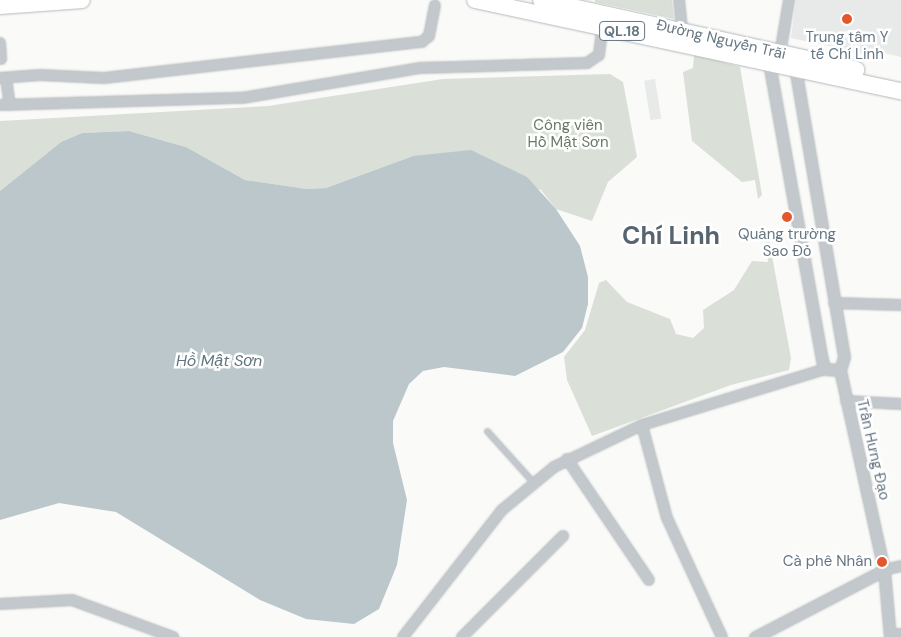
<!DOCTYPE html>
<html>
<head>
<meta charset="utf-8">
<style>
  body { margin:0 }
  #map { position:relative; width:901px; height:637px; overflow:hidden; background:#fafaf8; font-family:"DM Sans",sans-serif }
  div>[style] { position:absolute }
  .built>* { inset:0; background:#e8e9e9; transform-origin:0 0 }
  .green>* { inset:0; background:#dadfd7 }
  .water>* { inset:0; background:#bbc7cb }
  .roads { filter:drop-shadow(0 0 1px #b4b9bd) drop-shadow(0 0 1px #b4b9bd) }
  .service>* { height:5px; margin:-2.5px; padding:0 2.5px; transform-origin:2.5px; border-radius:2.5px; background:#c3c8cc }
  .minor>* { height:10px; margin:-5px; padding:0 5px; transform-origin:5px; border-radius:5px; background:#c3c8cc }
  .tertiary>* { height:11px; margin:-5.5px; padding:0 5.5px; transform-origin:5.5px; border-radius:5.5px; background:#c3c8cc }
  .trunk>* { height:16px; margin:-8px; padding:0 8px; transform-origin:8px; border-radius:8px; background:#fff }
  .dots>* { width:14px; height:14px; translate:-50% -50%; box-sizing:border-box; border:2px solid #fff; border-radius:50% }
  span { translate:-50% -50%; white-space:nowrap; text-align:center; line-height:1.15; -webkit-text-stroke:5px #fff; paint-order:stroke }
  .shield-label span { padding:1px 4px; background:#fff; border:1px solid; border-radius:4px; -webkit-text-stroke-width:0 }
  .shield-label { font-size:14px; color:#657683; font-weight:700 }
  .poi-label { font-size:15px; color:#657683 }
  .right { translate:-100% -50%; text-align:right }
  .street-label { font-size:15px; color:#657683 }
  .park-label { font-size:15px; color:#687a64 }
  .water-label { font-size:16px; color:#60757c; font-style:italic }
  .town-label { font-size:25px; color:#57646e; font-weight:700 }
</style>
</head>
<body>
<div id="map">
  <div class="built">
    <div style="clip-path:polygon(796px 0,901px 0,901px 57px,875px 51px,869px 55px,791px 38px)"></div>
    <div style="left:655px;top:79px;width:40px;height:11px;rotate:81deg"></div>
  </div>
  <div class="green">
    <div style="clip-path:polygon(595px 0,672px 0,674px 19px,595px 2px)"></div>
    <div style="clip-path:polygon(699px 55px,740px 67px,762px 195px,758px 199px,755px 180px,742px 182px,692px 141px,683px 72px,693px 68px,694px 56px)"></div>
    <div style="clip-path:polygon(610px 74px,623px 82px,637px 157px,608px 182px,592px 221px,556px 209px,541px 190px,413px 156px,326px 188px,307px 189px,245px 180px,186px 147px,129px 131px,82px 133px,61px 142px,0 191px,0 121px,268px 106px,443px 79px)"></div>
    <div style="clip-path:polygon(769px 240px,791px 358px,789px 370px,731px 385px,592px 436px,567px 380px,564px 357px,585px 330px,599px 283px,606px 280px,627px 302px,670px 319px,676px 334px,693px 338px,704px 328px,703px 310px,734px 290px,752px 261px,768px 262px,765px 241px)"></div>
  </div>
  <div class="water">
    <div style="clip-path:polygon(129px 131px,186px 147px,245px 180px,307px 189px,326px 188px,413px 156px,471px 150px,527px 177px,556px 209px,580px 246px,588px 277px,588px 304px,582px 328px,563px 352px,515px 376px,444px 367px,423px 371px,409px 384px,393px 421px,393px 443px,407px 500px,397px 565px,379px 609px,354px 624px,306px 619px,260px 600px,116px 512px,59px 503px,0 520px,0 191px,61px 142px,82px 133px)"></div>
  </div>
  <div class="roads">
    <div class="service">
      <div style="left:487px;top:431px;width:67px;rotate:48deg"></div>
    </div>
    <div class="minor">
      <div style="left:679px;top:0;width:30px;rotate:84deg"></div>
      <div style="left:0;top:43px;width:16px;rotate:86deg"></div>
      <div style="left:780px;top:54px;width:55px;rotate:-80.5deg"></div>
      <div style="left:0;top:78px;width:40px;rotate:-4.3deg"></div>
      <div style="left:40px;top:75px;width:64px;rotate:2.7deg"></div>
      <div style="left:104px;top:78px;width:320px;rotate:-6.5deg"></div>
      <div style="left:422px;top:42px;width:9px;rotate:-41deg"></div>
      <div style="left:429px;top:36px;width:31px;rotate:-79deg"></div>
      <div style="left:6px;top:78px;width:27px;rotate:82deg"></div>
      <div style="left:0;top:105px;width:242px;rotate:-1.7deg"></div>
      <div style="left:242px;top:98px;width:181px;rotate:-9.6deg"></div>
      <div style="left:420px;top:68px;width:167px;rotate:-1.7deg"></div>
      <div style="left:587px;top:63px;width:14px;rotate:-34deg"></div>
      <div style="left:599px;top:55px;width:34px;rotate:-83deg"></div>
      <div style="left:834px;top:303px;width:67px;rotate:1.7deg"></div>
      <div style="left:846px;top:401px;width:55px;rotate:3.1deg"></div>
      <div style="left:642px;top:425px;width:96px;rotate:75deg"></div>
      <div style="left:667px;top:518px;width:131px;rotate:65.2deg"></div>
      <div style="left:567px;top:459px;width:146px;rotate:55.9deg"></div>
      <div style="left:884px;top:570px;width:17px;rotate:-13deg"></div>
      <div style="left:0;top:604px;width:72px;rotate:-3.2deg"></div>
      <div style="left:72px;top:600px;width:108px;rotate:20.1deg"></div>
      <div style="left:890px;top:634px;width:11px"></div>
      <div style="left:403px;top:637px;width:161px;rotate:-52.1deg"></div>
      <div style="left:502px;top:510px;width:67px;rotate:-39.6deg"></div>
      <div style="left:554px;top:467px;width:98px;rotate:-25.5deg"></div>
      <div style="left:642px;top:425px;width:191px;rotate:-17deg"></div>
      <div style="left:462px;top:637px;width:143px;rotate:-45deg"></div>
    </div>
    <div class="tertiary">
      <div style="left:768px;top:57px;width:308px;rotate:79.9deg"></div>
      <div style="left:822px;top:360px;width:9px;rotate:72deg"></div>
      <div style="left:825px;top:369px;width:15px;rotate:4deg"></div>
      <div style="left:794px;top:61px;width:300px;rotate:80.4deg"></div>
      <div style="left:844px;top:357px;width:14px;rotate:107deg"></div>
      <div style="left:840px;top:370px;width:205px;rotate:77.6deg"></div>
      <div style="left:884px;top:570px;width:67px;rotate:84.9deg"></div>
      <div style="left:755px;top:637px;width:145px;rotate:-27.4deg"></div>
    </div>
    <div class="trunk">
      <div style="left:475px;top:0;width:436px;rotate:12.1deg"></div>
      <div style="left:541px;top:0;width:323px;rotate:12.5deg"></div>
      <div style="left:0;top:6px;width:82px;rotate:-4.2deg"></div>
    </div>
  </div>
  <div class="dots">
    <div style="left:847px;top:19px;background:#e4572e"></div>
    <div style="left:787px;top:217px;background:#e4572e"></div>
    <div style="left:882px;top:562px;background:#e4572e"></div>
  </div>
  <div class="shield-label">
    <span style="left:622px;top:31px">QL.18</span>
  </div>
  <div class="poi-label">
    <span style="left:847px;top:46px">Trung tâm Y<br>tế Chí Linh</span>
    <span style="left:787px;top:243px">Quảng trường<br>Sao Đỏ</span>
    <span class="right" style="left:872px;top:562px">Cà phê Nhân</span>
  </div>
  <div class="street-label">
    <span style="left:721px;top:40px;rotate:13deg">Đường Nguyễn Trãi</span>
    <span style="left:873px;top:450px;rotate:77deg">Trần Hưng Đạo</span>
  </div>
  <div class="park-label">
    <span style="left:568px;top:134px">Công viên<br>Hồ Mật Sơn</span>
  </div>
  <div class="water-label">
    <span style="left:219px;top:361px">Hồ Mật Sơn</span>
  </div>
  <div class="town-label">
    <span style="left:671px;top:236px">Chí Linh</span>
  </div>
</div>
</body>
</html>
